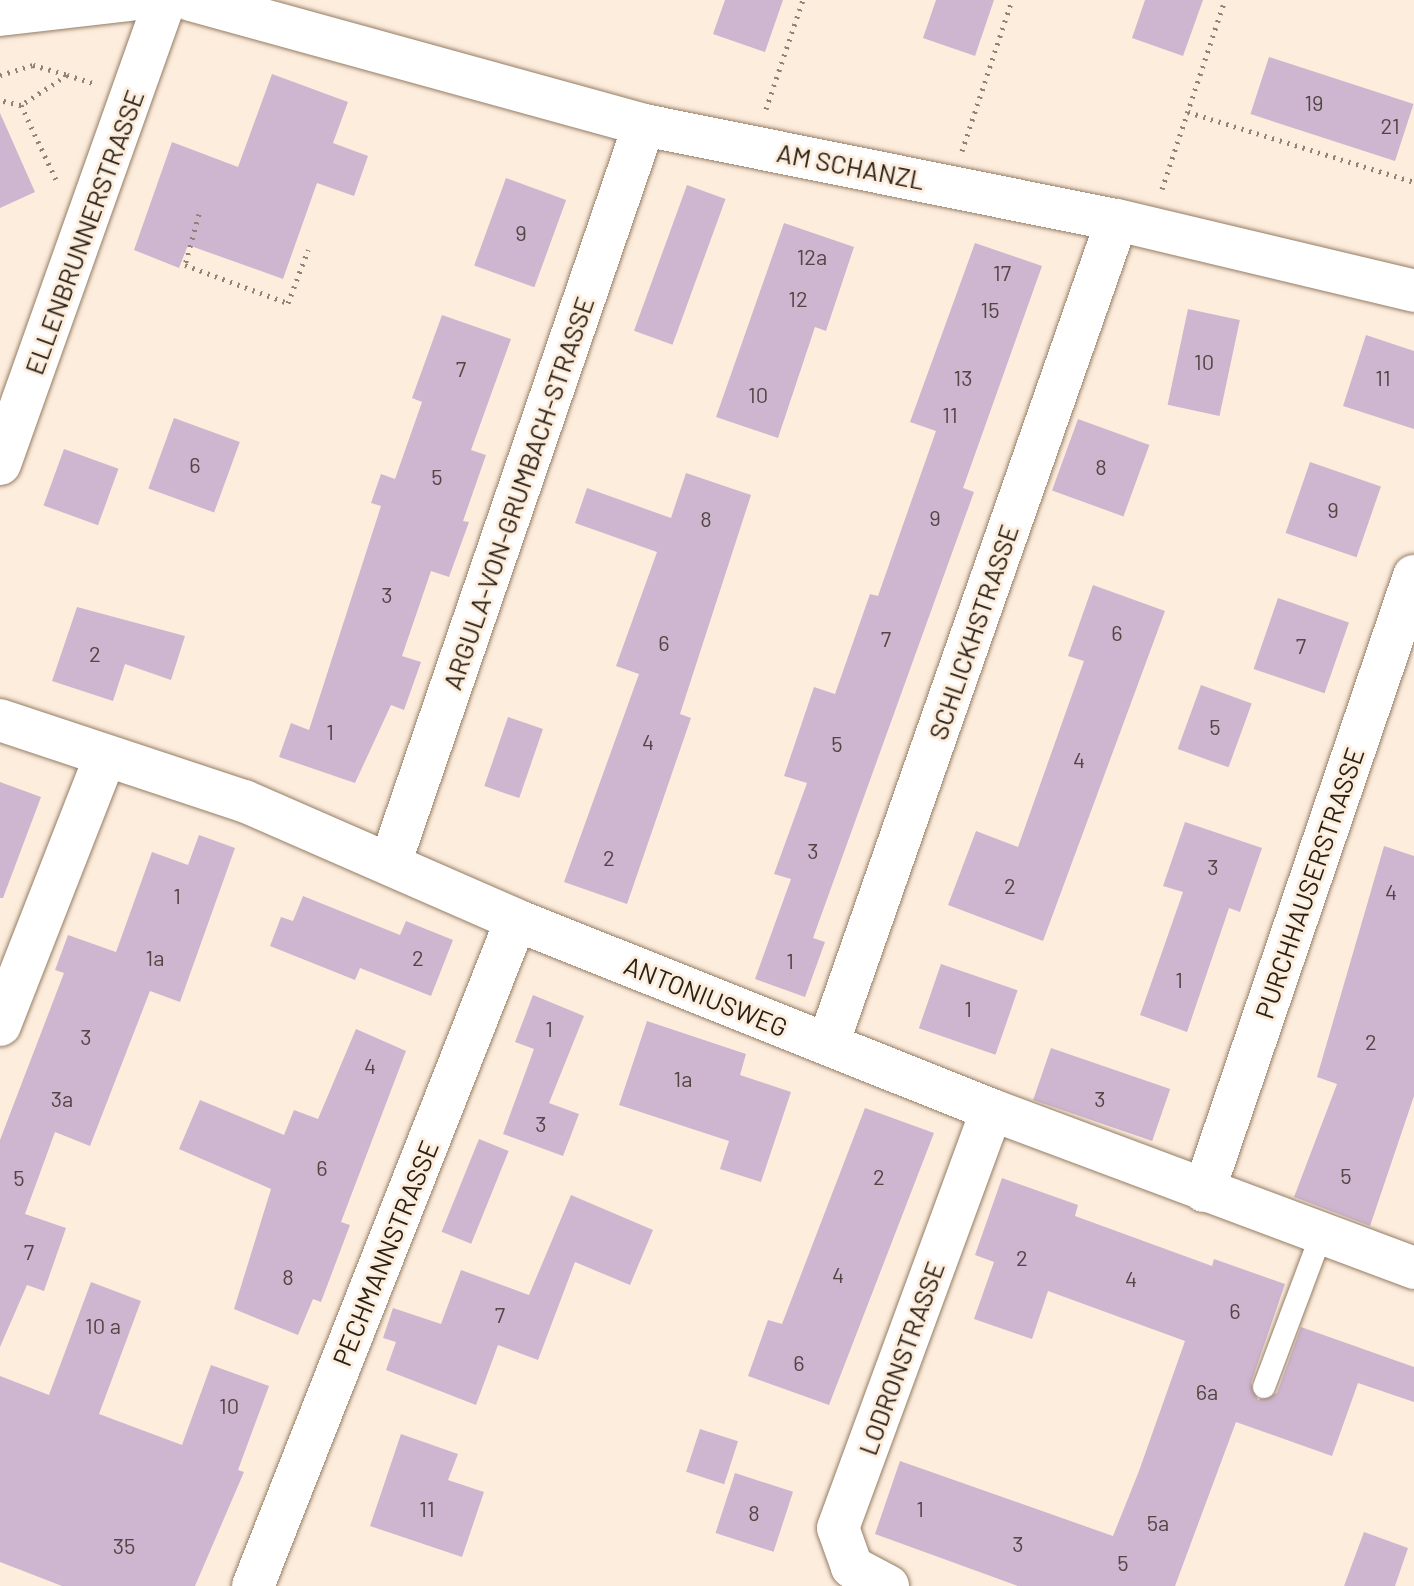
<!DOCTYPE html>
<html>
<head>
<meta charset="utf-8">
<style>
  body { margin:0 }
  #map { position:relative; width:1414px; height:1586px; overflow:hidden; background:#fdeddd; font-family:Barlow,sans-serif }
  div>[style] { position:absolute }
  .building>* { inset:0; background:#ceb6d0; transform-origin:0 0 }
  .path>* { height:5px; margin-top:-2.5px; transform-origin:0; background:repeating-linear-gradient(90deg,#8f8376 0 2px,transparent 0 8px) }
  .roads { filter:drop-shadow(0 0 2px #957d65) drop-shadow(0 0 2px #957d65) }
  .lane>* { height:22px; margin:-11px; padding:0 11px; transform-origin:11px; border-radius:11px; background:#fff }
  .street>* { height:42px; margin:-21px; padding:0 21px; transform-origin:21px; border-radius:21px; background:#fff }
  span { translate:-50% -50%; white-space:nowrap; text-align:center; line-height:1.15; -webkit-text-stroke:6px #fdeddd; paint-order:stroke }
  .number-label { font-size:22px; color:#524644 }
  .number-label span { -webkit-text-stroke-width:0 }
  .street-label { font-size:26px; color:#292016 }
</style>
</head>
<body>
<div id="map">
  <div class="building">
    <div style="clip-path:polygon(725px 0,783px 0,765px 52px,713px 34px)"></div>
    <div style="clip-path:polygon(936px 0,994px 0,975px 56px,923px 38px)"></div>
    <div style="clip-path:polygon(1145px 0,1203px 0,1183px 56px,1132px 38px)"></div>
    <div style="left:1269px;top:57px;width:152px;height:60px;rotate:18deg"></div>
    <div style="clip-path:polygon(272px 74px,348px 102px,333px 143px,368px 156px,354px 196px,317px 183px,283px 279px,188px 245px,179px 268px,134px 250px,172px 142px,238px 167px)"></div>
    <div style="clip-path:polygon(0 113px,35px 192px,0 208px)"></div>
    <div style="left:506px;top:178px;width:64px;height:93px;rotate:20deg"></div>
    <div style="left:687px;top:185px;width:41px;height:155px;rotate:20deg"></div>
    <div style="clip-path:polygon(784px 223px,854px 247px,826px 331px,815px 327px,778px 438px,716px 417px)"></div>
    <div style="clip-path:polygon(975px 243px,1042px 266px,963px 488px,974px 492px,813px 938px,825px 942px,805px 997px,755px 979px,791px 879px,774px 874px,807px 783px,784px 776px,814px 687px,835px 694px,870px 594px,878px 596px,936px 431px,910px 422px)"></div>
    <div style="left:1188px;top:309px;width:53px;height:98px;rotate:12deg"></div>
    <div style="clip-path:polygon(442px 315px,511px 339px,471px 450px,486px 455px,463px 521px,469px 522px,449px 577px,431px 571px,402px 656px,421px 662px,404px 710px,391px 705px,355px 783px,279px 757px,291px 723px,309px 730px,381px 506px,371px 503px,381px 474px,395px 479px,422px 402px,412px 398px)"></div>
    <div style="clip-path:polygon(1366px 335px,1414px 351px,1414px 429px,1343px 406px)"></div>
    <div style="left:174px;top:418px;width:70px;height:75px;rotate:20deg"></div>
    <div style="left:1078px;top:419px;width:76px;height:76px;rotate:20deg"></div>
    <div style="left:64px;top:449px;width:58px;height:60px;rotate:20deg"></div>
    <div style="left:1310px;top:462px;width:75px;height:75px;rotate:19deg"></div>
    <div style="clip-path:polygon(686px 473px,751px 495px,680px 714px,691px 718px,627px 904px,564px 882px,639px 674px,616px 666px,657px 552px,575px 523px,587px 488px,671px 518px)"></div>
    <div style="clip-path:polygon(1093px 585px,1165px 611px,1043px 941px,948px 905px,976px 831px,1018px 847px,1084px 661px,1068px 656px)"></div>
    <div style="left:1278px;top:598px;width:75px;height:75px;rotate:19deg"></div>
    <div style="clip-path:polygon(77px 607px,185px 636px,171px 680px,125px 664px,113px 701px,52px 681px)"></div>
    <div style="left:1201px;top:685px;width:54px;height:68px;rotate:20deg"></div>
    <div style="left:508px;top:717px;width:37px;height:73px;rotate:19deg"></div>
    <div style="clip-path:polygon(0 782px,41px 797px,3px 898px,0 898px)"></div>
    <div style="clip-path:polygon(1185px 822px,1262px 848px,1240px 912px,1229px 908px,1187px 1032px,1140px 1015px,1183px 892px,1163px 886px)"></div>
    <div style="clip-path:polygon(199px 835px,235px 848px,180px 1002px,150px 991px,90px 1146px,55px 1132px,25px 1214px,66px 1228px,44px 1291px,27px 1285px,0 1347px,0 1140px,64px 973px,55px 970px,68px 935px,116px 952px,152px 852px,188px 865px)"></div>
    <div style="clip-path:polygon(1384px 846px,1414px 856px,1414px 1096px,1370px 1226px,1294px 1197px,1337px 1084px,1317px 1077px)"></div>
    <div style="clip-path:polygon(303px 896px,400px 935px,406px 921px,453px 940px,431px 996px,360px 968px,355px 980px,270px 946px,281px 917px,293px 921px)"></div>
    <div style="left:941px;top:964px;width:81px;height:68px;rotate:19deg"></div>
    <div style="clip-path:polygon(533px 995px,584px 1016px,549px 1103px,579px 1114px,563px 1156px,503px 1134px,534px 1049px,515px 1042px)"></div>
    <div style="clip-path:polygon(647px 1021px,746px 1054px,740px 1075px,791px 1092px,761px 1182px,720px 1169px,729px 1141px,619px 1105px)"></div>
    <div style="clip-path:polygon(356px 1029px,406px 1051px,341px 1222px,350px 1225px,321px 1302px,313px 1299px,298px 1335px,234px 1309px,271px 1189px,179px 1149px,200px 1100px,284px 1135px,294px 1110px,318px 1119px)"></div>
    <div style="left:1051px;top:1048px;width:126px;height:55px;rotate:19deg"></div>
    <div style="clip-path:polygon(865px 1108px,934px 1133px,829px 1405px,748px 1376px,768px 1320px,782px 1324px)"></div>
    <div style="left:479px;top:1139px;width:32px;height:100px;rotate:22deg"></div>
    <div style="clip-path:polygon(1002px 1178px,1078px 1205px,1075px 1216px,1212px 1266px,1214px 1259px,1285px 1284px,1251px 1383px,1258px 1400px,1277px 1393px,1301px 1327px,1414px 1367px,1414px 1402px,1358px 1383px,1332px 1456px,1236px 1422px,1175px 1586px,1018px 1586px,875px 1534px,900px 1461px,1113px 1536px,1139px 1471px,1185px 1341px,1048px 1291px,1032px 1339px,974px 1319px,994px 1262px,975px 1255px)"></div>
    <div style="clip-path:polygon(571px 1195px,653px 1230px,630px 1285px,575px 1262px,538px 1360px,498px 1345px,476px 1405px,386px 1370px,396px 1342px,383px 1338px,393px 1308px,441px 1324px,461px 1270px,529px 1295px)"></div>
    <div style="clip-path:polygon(91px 1282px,141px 1301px,99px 1414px,182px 1445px,211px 1365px,269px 1386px,238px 1470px,244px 1472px,195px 1586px,62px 1586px,0 1562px,0 1376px,49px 1395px)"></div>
    <div style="left:700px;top:1429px;width:40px;height:45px;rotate:18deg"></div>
    <div style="clip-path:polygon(401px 1434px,458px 1454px,448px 1480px,484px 1492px,462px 1557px,370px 1526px)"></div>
    <div style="left:735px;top:1473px;width:61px;height:63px;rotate:18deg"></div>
    <div style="clip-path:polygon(1364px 1532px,1408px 1548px,1395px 1586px,1344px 1586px)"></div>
  </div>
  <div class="path">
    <div style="left:0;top:75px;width:34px;rotate:-17deg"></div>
    <div style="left:33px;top:65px;width:35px;rotate:16deg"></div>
    <div style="left:67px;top:75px;width:55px;rotate:146.9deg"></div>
    <div style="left:21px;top:105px;width:22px;rotate:-167deg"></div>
    <div style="left:67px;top:75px;width:27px;rotate:17deg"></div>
    <div style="left:21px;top:105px;width:87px;rotate:64.9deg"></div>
    <div style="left:766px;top:109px;width:115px;rotate:-71.3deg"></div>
    <div style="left:1188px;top:112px;width:237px;rotate:17.2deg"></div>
    <div style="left:962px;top:151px;width:159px;rotate:-71.7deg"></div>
    <div style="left:1162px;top:189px;width:199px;rotate:-71.6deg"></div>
    <div style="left:199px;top:214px;width:53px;rotate:105.4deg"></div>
    <div style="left:185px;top:265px;width:110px;rotate:20.3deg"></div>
    <div style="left:288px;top:303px;width:57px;rotate:-69.3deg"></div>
  </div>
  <div class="roads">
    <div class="lane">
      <div style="left:1264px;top:1387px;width:162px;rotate:-69.4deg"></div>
    </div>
    <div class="street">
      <div style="left:191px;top:0;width:470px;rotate:15.4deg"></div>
      <div style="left:644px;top:125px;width:482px;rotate:11.4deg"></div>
      <div style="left:1117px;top:220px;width:305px;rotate:13.4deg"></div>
      <div style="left:0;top:15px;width:131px;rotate:-6.6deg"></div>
      <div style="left:0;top:464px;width:492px;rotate:-70.4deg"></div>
      <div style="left:0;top:720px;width:257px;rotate:18.4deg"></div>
      <div style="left:244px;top:801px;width:297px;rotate:23.6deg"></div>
      <div style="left:516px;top:920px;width:513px;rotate:21.76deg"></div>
      <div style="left:992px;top:1110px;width:451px;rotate:20.5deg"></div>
      <div style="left:391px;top:861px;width:778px;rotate:-71.03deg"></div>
      <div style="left:0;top:1025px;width:288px;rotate:-68.6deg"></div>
      <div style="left:828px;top:1044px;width:873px;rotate:-70.67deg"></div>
      <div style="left:1204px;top:1191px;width:650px;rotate:-71.15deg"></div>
      <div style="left:253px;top:1586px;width:716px;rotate:-68.45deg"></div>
      <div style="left:888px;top:1586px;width:41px;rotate:-152.2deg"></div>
      <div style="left:852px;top:1567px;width:41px;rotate:-109.7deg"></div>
      <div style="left:838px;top:1528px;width:445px;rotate:-69.8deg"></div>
    </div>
  </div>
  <div class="number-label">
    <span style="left:1314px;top:103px">19</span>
    <span style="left:1390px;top:126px">21</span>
    <span style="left:521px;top:233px">9</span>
    <span style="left:812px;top:257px">12a</span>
    <span style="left:1002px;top:273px">17</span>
    <span style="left:798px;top:299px">12</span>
    <span style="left:990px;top:310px">15</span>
    <span style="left:1204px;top:362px">10</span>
    <span style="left:461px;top:369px">7</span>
    <span style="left:963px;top:378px">13</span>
    <span style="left:1383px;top:378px">11</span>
    <span style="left:758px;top:395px">10</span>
    <span style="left:950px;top:415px">11</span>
    <span style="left:195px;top:465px">6</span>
    <span style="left:1101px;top:467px">8</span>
    <span style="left:437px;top:477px">5</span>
    <span style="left:1333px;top:510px">9</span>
    <span style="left:935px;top:518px">9</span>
    <span style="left:706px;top:519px">8</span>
    <span style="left:387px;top:595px">3</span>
    <span style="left:1117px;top:633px">6</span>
    <span style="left:886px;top:639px">7</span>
    <span style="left:664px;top:643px">6</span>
    <span style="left:1301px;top:646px">7</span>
    <span style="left:95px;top:654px">2</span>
    <span style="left:1215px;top:727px">5</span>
    <span style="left:330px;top:732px">1</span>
    <span style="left:648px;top:742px">4</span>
    <span style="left:837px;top:744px">5</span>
    <span style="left:1079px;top:760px">4</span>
    <span style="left:813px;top:851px">3</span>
    <span style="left:609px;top:858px">2</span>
    <span style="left:1213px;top:867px">3</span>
    <span style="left:1010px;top:886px">2</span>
    <span style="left:1391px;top:892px">4</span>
    <span style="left:177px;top:896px">1</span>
    <span style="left:155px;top:958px">1a</span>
    <span style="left:418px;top:958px">2</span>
    <span style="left:790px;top:961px">1</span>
    <span style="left:1179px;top:980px">1</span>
    <span style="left:968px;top:1009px">1</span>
    <span style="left:549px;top:1029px">1</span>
    <span style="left:86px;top:1037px">3</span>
    <span style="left:1371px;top:1042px">2</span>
    <span style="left:370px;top:1066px">4</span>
    <span style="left:683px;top:1079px">1a</span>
    <span style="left:62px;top:1099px">3a</span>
    <span style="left:1100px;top:1099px">3</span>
    <span style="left:541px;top:1124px">3</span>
    <span style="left:322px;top:1168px">6</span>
    <span style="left:1346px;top:1176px">5</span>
    <span style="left:879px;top:1177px">2</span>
    <span style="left:19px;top:1178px">5</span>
    <span style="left:29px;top:1252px">7</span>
    <span style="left:1022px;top:1258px">2</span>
    <span style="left:838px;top:1275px">4</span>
    <span style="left:288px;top:1277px">8</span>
    <span style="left:1131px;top:1279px">4</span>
    <span style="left:1235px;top:1311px">6</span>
    <span style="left:500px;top:1315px">7</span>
    <span style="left:103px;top:1326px">10 a</span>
    <span style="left:799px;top:1363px">6</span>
    <span style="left:1207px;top:1392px">6a</span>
    <span style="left:229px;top:1406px">10</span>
    <span style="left:427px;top:1509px">11</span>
    <span style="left:920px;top:1509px">1</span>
    <span style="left:754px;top:1513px">8</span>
    <span style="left:1158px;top:1523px">5a</span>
    <span style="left:1018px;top:1544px">3</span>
    <span style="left:124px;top:1546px">35</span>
    <span style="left:1123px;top:1563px">5</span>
  </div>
  <div class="street-label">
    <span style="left:851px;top:166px;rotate:11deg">AM SCHANZL</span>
    <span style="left:84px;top:232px;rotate:-70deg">ELLENBRUNNERSTRASSE</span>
    <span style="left:518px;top:493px;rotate:-71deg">ARGULA-VON-GRUMBACH-STRASSE</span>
    <span style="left:973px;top:632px;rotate:-71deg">SCHLICKHSTRASSE</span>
    <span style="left:1309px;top:883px;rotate:-71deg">PURCHHAUSERSTRASSE</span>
    <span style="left:706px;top:996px;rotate:22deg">ANTONIUSWEG</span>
    <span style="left:385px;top:1253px;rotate:-68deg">PECHMANNSTRASSE</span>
    <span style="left:901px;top:1358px;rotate:-70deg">LODRONSTRASSE</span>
  </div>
</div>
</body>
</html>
